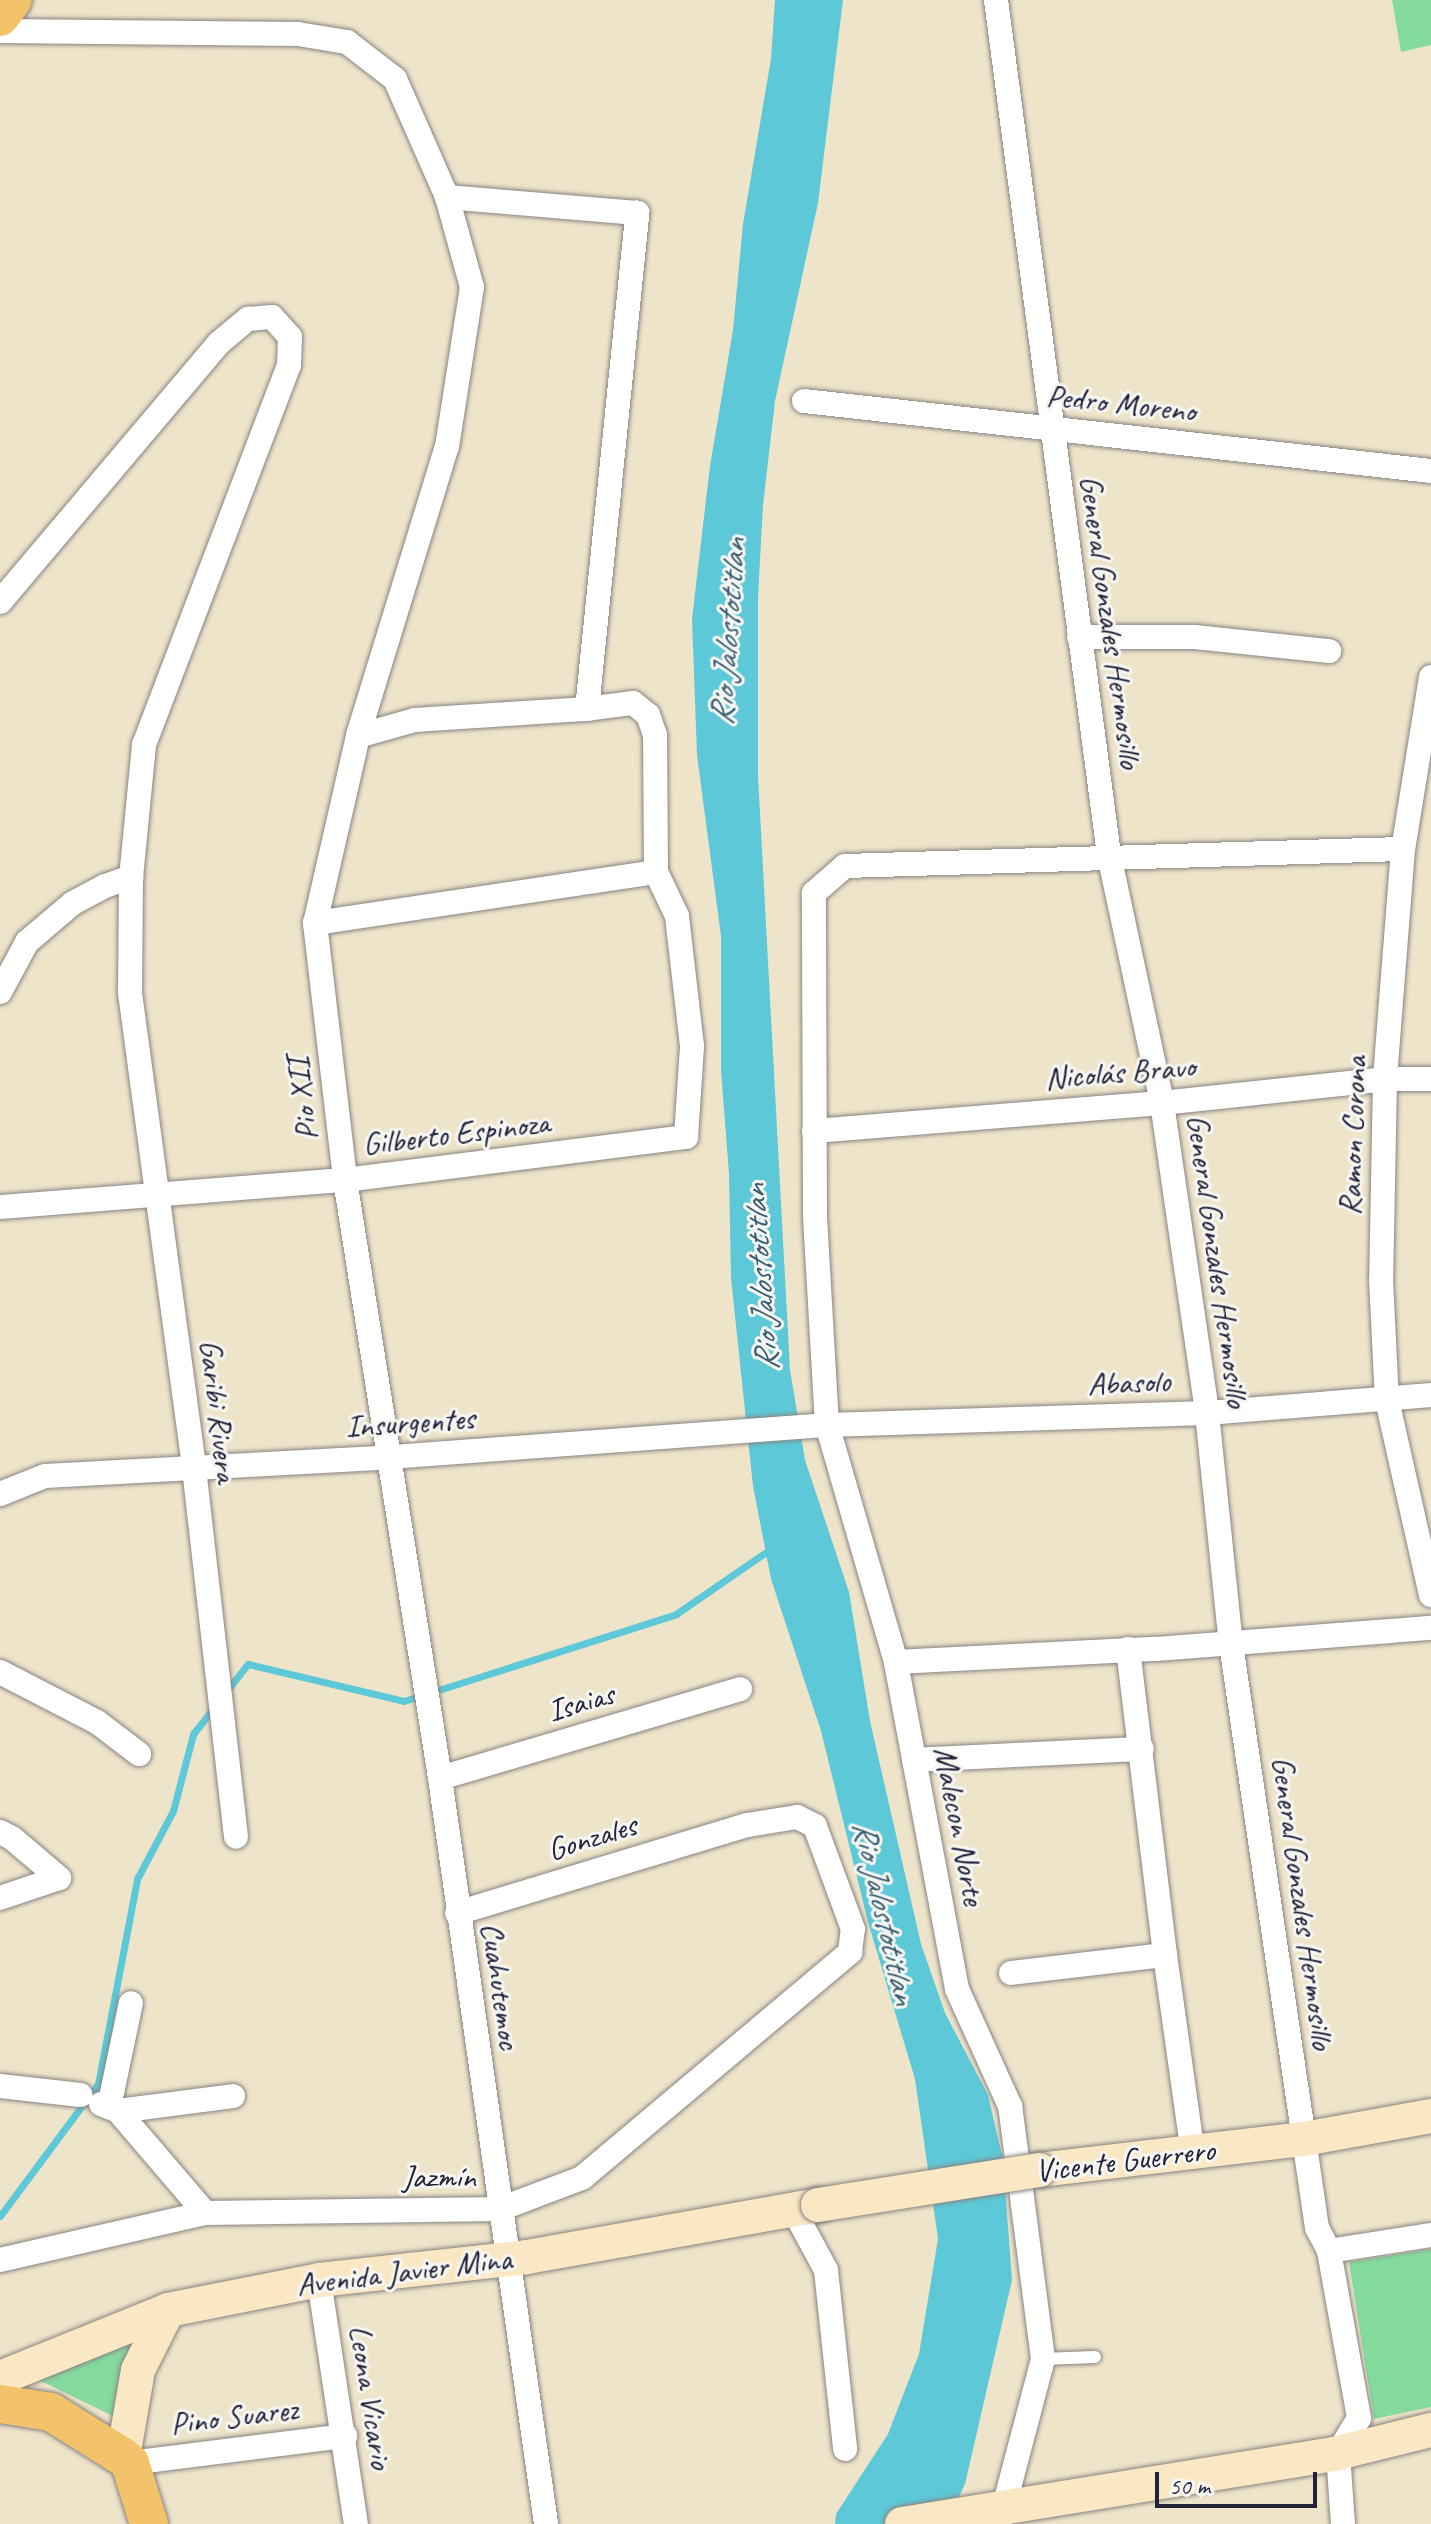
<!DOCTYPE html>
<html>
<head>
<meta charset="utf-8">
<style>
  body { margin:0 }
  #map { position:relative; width:1431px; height:2524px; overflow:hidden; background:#eee4ca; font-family:Caveat,sans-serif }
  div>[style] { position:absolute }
  .green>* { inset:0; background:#85da9d }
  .water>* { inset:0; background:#5dc8d7 }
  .stream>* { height:7px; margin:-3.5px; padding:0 3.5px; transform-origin:3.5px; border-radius:3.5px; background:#5dc8d7 }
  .roads { filter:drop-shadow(0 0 2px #888382) drop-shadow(0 0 2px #888382) }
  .lane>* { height:12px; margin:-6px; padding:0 6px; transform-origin:6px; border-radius:6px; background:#fff }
  .street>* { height:24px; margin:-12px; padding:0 12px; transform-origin:12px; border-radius:12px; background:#fff }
  .secondary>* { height:34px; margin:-17px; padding:0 17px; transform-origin:17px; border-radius:17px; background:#fae7c3 }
  .primary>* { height:38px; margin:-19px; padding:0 19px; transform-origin:19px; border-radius:19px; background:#f2c36a }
  .bridges { filter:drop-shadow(0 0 2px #888382) drop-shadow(0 0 2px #888382) }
  .secondary-bridge>* { height:34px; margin:-17px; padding:0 17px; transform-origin:17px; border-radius:17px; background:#fae7c3 }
  span { translate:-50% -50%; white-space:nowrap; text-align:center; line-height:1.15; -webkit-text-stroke:6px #f6f6f2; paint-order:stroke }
  .street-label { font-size:32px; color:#22223b }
  .water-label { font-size:34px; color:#375c72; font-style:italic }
  .scale { position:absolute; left:1155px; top:2472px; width:162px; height:36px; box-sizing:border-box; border:4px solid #22223b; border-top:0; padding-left:10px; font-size:24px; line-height:28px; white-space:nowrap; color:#22223b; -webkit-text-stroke:6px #f6f6f2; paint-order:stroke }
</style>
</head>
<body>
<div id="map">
  <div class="green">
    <div style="clip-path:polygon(1392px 0,1431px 0,1431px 45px,1401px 52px)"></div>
    <div style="clip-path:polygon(1431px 2249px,1431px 2407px,1374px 2419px,1349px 2262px)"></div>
    <div style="clip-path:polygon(138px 2338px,123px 2421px,33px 2377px)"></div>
  </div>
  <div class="water">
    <div style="clip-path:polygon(775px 0,843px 0,818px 203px,775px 401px,763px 505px,758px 597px,758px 776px,790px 1370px,805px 1460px,849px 1592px,870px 1721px,921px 1944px,945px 2013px,988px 2095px,1003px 2160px,1012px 2280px,965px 2484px,946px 2524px,835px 2524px,836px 2514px,888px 2434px,919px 2354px,938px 2239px,915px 2079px,868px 1922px,821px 1731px,771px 1579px,753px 1486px,731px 1278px,729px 1174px,721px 1071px,721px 936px,697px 755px,692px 619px,710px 466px,733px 330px,743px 224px,771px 59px)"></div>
  </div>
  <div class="stream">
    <div style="left:225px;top:1693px;width:37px;rotate:-52deg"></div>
    <div style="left:248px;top:1664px;width:160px;rotate:13.3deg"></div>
    <div style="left:404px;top:1701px;width:286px;rotate:-17.7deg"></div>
    <div style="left:676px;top:1614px;width:116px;rotate:-34.5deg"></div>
    <div style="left:0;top:2216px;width:164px;rotate:-53.4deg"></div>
    <div style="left:98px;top:2084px;width:209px;rotate:-79.2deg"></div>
    <div style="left:137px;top:1879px;width:77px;rotate:-62.1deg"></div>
    <div style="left:173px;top:1811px;width:80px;rotate:-75.4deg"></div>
    <div style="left:193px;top:1734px;width:36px;rotate:-52deg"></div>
  </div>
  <div class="roads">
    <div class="lane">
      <div style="left:1043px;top:2359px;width:52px;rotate:-2.2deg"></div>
    </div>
    <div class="street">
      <div style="left:996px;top:0;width:862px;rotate:82.47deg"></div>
      <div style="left:1109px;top:855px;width:254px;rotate:77.9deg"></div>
      <div style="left:1162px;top:1103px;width:313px;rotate:81.7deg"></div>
      <div style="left:1207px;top:1413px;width:232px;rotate:84.1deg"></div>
      <div style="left:1231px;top:1644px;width:500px;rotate:81.61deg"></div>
      <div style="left:1304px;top:2139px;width:90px;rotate:81.7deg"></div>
      <div style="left:1317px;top:2228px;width:26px;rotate:62deg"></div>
      <div style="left:1329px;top:2251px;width:170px;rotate:79.8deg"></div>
      <div style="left:1359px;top:2418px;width:41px;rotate:121deg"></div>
      <div style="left:1338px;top:2453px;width:71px;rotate:86deg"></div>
      <div style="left:0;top:31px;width:298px;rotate:0.6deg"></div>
      <div style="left:298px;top:34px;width:50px;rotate:9.3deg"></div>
      <div style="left:347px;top:42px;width:61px;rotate:37.6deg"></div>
      <div style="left:395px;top:79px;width:129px;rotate:66.2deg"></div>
      <div style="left:447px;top:197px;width:93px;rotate:74.5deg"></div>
      <div style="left:472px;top:287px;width:161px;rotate:98.9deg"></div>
      <div style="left:447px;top:446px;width:303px;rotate:107.1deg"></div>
      <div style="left:358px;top:736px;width:59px;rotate:-15.7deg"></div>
      <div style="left:415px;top:720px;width:172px;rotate:-3.7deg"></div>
      <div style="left:587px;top:709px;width:499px;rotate:-84.2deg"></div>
      <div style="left:637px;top:213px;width:191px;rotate:-175.2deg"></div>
      <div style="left:804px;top:401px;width:631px;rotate:6.37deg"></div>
      <div style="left:0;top:602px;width:339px;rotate:-49.8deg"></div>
      <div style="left:219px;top:343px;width:38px;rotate:-40deg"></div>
      <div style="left:248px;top:319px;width:24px;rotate:-5deg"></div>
      <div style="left:272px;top:317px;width:27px;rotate:48deg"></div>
      <div style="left:290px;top:337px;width:28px;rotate:92deg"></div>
      <div style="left:289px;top:365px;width:407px;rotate:110.9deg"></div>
      <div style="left:144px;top:745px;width:133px;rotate:95.6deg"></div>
      <div style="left:1079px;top:637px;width:116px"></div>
      <div style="left:1195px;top:637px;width:135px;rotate:6deg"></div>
      <div style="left:1431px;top:677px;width:174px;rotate:99.2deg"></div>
      <div style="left:1403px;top:849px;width:231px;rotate:94.5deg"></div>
      <div style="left:1385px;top:1079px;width:200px;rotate:91.1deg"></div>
      <div style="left:1381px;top:1279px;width:121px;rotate:87.2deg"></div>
      <div style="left:1387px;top:1400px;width:200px;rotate:77.3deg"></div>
      <div style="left:358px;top:736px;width:192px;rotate:102.9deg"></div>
      <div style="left:315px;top:923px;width:259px;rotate:83.3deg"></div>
      <div style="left:345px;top:1180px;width:605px;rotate:80.97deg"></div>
      <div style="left:440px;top:1778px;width:753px;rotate:81.91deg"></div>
      <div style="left:315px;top:923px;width:345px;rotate:-8.5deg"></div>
      <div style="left:0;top:992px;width:57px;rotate:-61.6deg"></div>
      <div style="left:27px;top:942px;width:60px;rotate:-40.3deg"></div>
      <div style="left:73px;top:903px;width:36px;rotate:-28deg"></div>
      <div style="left:105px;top:886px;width:28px;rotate:-19deg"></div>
      <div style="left:131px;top:877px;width:116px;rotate:90.5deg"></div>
      <div style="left:130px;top:993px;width:479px;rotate:82.3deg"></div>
      <div style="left:194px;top:1468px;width:371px;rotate:83.5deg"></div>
      <div style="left:814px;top:1131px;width:349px;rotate:-4.6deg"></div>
      <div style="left:1162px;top:1103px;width:224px;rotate:-6.1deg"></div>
      <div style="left:1385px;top:1079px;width:46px"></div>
      <div style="left:0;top:1207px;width:346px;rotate:-4.5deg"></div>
      <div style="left:345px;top:1180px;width:344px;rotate:-7.2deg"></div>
      <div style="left:686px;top:1137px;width:91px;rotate:-86.2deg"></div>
      <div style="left:692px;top:1046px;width:131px;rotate:-96.6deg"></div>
      <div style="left:677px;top:916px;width:49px;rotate:-115.5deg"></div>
      <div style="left:656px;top:872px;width:137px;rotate:-90.4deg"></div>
      <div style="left:655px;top:735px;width:21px;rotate:-109deg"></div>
      <div style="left:648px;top:715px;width:19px;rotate:-141deg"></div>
      <div style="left:633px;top:703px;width:46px;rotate:172.6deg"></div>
      <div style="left:0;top:1494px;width:48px;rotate:-21.8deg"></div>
      <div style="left:45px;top:1476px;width:347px;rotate:-3.1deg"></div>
      <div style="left:391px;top:1457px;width:437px;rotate:-4.2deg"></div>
      <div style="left:827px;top:1425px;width:380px;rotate:-1.8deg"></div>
      <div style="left:1207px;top:1413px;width:225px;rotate:-4.6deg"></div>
      <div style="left:1128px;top:1649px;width:308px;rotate:83.1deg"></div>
      <div style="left:1165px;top:1955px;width:200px;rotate:82deg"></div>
      <div style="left:896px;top:1662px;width:260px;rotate:-2.9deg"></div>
      <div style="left:1156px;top:1649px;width:276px;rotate:-4.4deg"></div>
      <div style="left:0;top:1672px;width:109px;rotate:27.3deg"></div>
      <div style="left:97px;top:1722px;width:53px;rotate:37.3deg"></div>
      <div style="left:914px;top:1760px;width:228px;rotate:-2.8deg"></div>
      <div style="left:440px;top:1778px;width:313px;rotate:-16.5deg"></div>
      <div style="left:0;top:1832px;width:13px;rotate:27deg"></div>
      <div style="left:12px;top:1838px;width:62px;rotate:40.4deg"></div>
      <div style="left:0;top:1898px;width:62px;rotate:-18.7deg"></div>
      <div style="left:1011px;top:1973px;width:155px;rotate:-6.7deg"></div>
      <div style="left:0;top:2086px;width:81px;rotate:6.4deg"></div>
      <div style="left:101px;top:2104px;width:18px;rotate:22deg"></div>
      <div style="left:118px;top:2111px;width:134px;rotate:49.5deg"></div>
      <div style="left:109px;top:2107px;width:106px;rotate:-78.1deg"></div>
      <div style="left:118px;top:2111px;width:116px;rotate:-7.4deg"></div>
      <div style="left:793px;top:2209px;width:69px;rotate:61.6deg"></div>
      <div style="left:826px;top:2270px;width:180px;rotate:83.9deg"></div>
      <div style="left:1329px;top:2251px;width:103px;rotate:-8.9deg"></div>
      <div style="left:0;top:2260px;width:210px;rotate:-12.9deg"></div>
      <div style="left:205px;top:2213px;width:295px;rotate:-0.8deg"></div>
      <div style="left:500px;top:2209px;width:88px;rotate:-20.7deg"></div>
      <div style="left:582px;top:2178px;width:351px;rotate:-40.1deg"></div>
      <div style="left:850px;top:1952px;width:23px;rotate:-83deg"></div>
      <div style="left:853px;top:1929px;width:110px;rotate:-110.3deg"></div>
      <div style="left:815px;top:1826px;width:20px;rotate:-153deg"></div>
      <div style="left:797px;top:1817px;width:51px;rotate:170.9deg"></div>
      <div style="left:747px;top:1825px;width:303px;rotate:163.1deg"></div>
      <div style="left:319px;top:2280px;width:247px;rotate:81.4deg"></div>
      <div style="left:130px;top:2463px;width:217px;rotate:-7.2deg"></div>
      <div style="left:1001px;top:2518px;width:164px;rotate:-75.2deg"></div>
      <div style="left:1043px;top:2359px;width:255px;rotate:-97.4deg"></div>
      <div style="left:1010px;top:2106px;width:128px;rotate:-114.4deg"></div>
      <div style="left:957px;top:1989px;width:333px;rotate:-100.6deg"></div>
      <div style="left:896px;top:1662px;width:247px;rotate:-106.2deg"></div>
      <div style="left:827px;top:1425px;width:211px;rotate:-93.3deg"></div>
      <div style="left:815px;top:1214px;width:321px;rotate:-90.2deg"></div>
      <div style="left:814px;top:893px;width:41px;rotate:-41.1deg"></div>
      <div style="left:845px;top:866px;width:558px;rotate:-1.75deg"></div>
    </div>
    <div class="secondary">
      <div style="left:1039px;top:2170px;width:267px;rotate:-6.7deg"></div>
      <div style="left:1304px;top:2139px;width:129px;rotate:-10.3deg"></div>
      <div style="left:0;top:2378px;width:181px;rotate:-22deg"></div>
      <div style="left:168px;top:2310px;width:154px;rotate:-11.2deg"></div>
      <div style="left:319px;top:2280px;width:209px;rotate:-6.3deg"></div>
      <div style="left:527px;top:2257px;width:296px;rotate:-10.1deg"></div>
      <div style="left:123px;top:2457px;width:88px;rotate:-80.2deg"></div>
      <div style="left:138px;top:2370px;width:67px;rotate:-63.4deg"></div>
      <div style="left:902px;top:2524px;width:442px;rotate:-9.2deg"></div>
      <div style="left:1338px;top:2453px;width:96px;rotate:-13.9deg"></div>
    </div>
    <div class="primary">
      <div style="left:0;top:17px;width:21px;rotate:-53deg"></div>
      <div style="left:0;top:2404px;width:52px;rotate:8.9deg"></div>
      <div style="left:51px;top:2412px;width:85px;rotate:32deg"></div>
      <div style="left:123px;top:2457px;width:9px;rotate:41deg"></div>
      <div style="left:130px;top:2463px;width:64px;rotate:72.7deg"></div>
    </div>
  </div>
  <div class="bridges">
    <div class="secondary-bridge">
      <div style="left:818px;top:2205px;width:224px;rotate:-9deg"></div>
    </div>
  </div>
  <div class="street-label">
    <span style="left:1121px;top:404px;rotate:6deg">Pedro Moreno</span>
    <span style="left:1110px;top:622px;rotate:82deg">General Gonzales Hermosillo</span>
    <span style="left:1120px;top:1073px;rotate:-5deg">Nicolás Bravo</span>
    <span style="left:303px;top:1099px;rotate:-97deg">Pio XII</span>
    <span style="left:456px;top:1134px;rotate:-7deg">Gilberto Espinoza</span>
    <span style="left:1353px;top:1136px;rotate:-88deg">Ramon Corona</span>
    <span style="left:1217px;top:1261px;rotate:82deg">General Gonzales Hermosillo</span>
    <span style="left:1129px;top:1383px;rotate:-2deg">Abasolo</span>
    <span style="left:218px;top:1411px;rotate:83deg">Garibi Rivera</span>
    <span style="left:410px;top:1423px;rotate:-4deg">Insurgentes</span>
    <span style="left:581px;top:1703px;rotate:-16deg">Isaias</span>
    <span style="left:959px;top:1826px;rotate:79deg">Malecon Norte</span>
    <span style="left:592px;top:1838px;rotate:-17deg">Gonzales</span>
    <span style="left:1302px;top:1903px;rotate:82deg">General Gonzales Hermosillo</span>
    <span style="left:500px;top:1986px;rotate:82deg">Cuahutemoc</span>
    <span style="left:1125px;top:2161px;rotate:-7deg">Vicente Guerrero</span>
    <span style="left:439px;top:2177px">Jazmín</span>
    <span style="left:404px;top:2272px;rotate:-7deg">Avenida Javier Mina</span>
    <span style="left:370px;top:2397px;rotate:81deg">Leona Vicario</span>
    <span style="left:234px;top:2417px;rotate:-7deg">Pino Suarez</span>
  </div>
  <div class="water-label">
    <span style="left:727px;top:632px;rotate:-86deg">Rio Jalostotitlan</span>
    <span style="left:760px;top:1278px;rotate:-94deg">Rio Jalostotitlan</span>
    <span style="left:885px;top:1912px;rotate:77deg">Rio Jalostotitlan</span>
  </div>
  <div class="scale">50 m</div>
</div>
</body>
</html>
